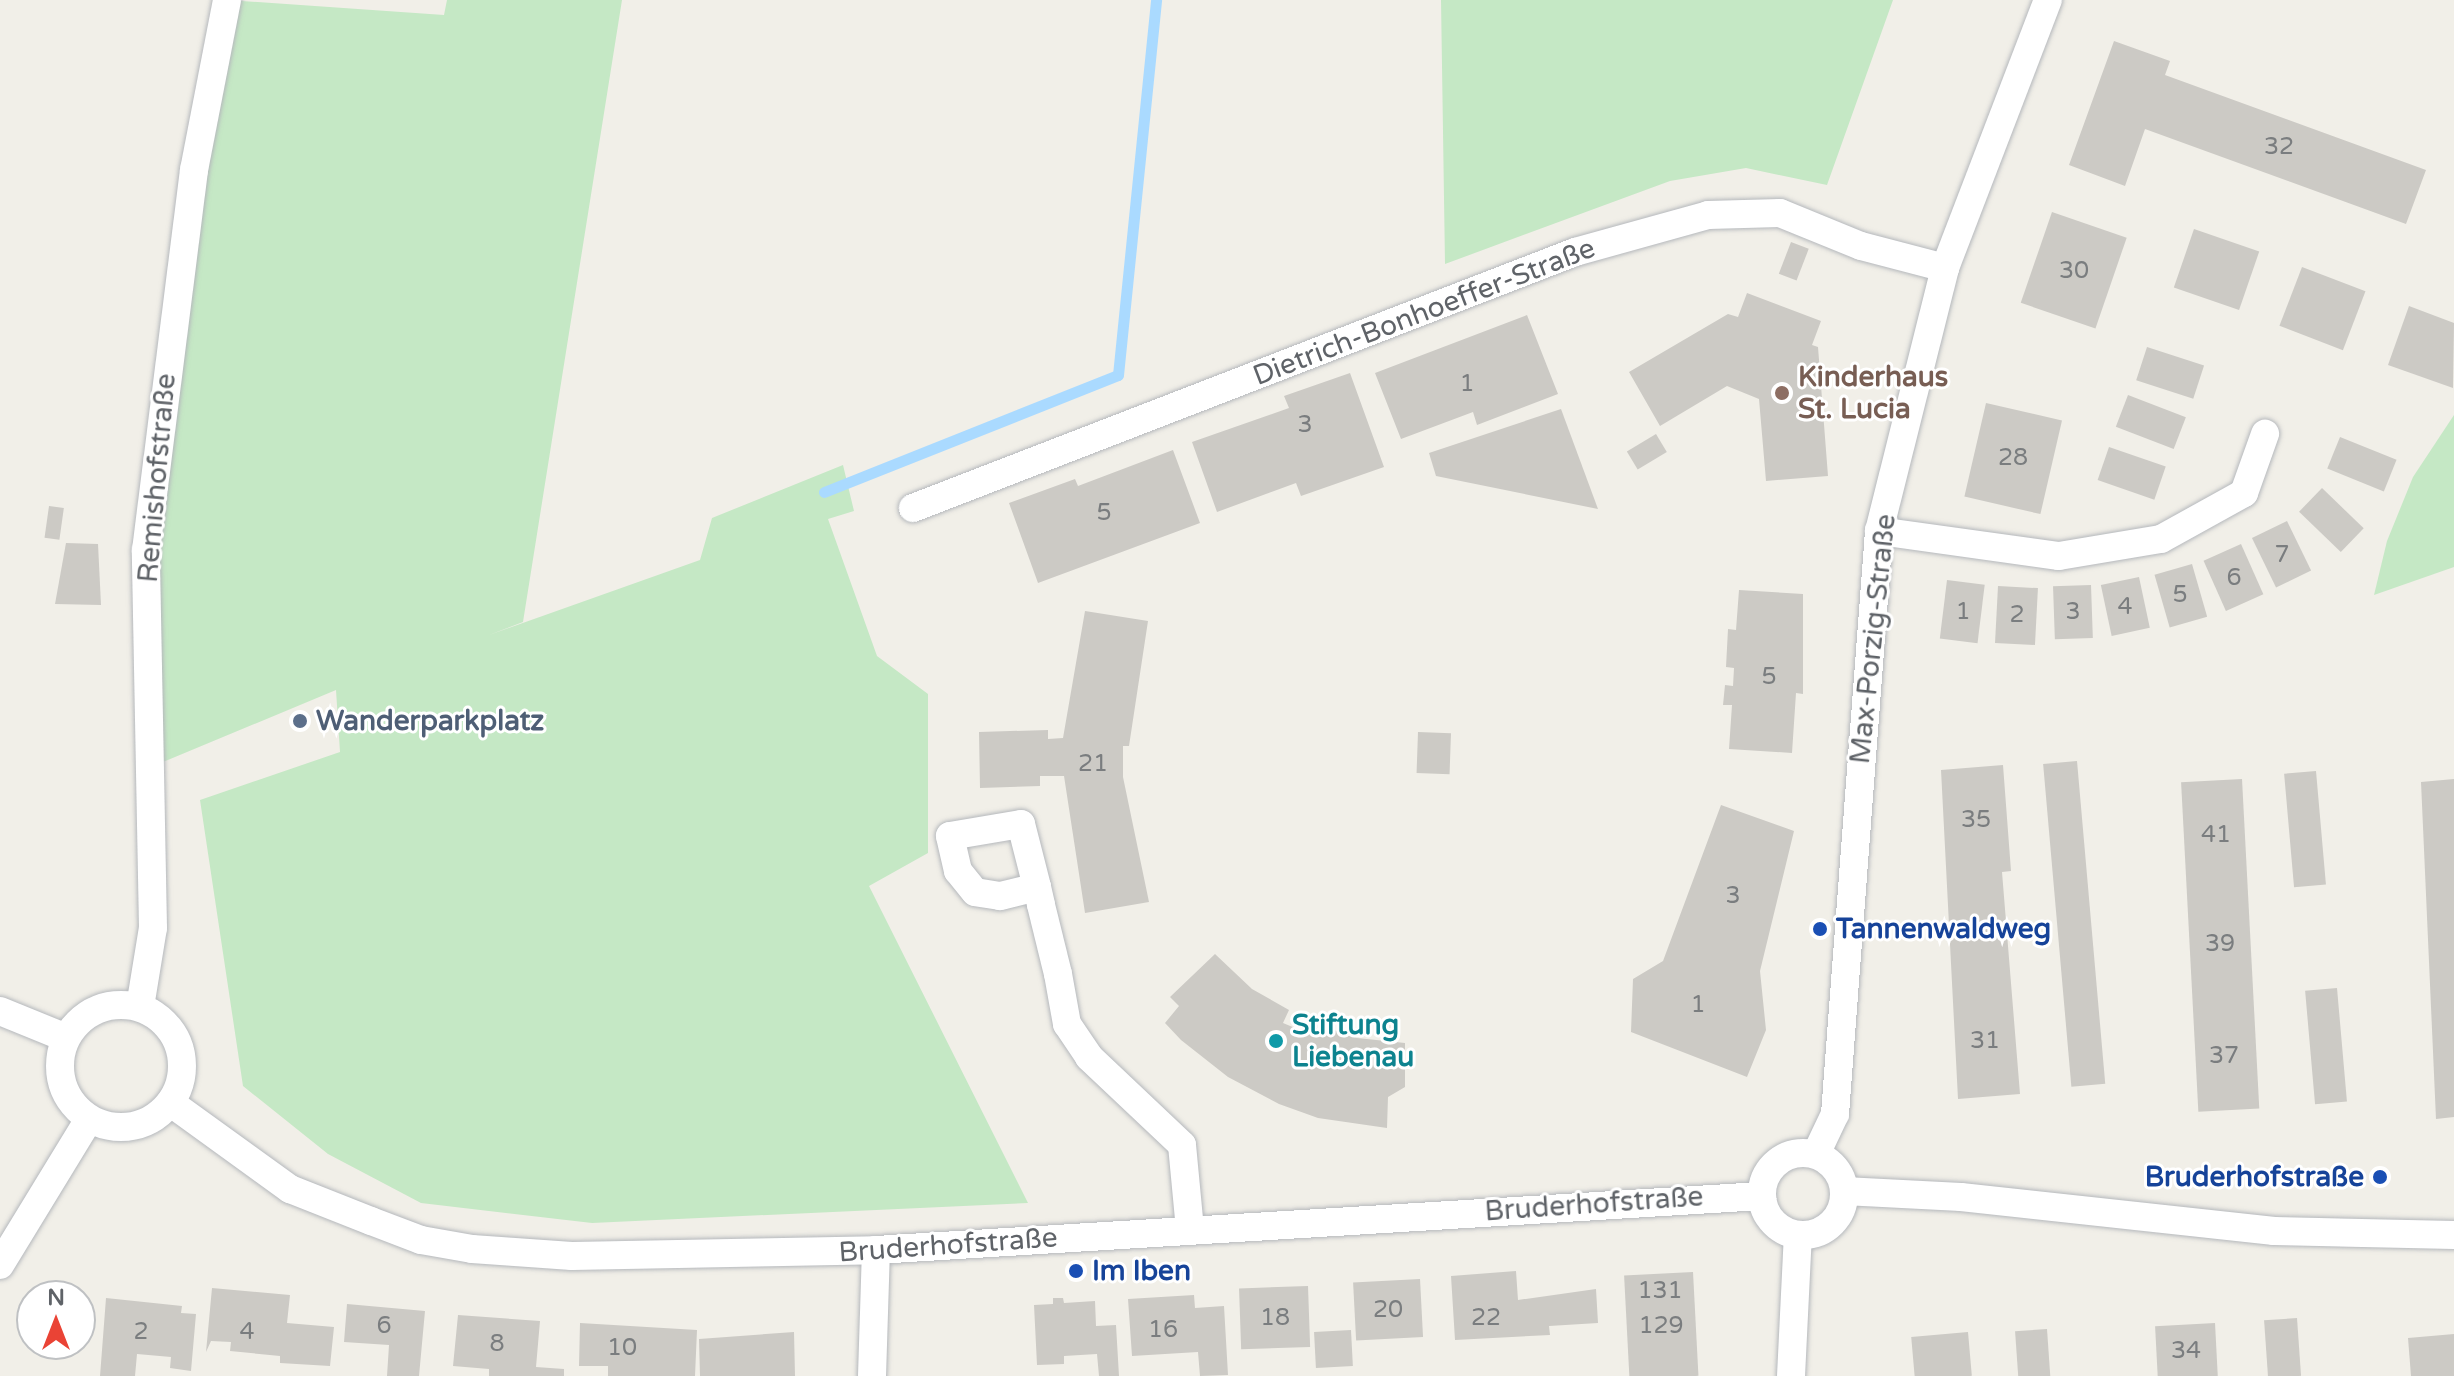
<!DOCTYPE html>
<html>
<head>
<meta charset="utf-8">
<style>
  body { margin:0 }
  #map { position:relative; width:2454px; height:1376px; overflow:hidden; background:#f1efe8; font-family:"Varela Round",sans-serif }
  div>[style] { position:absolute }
  .green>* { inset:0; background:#c5e8c5 }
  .stream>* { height:11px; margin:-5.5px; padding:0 5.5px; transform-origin:5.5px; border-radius:5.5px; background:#aadaff }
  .building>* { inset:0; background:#cccac5; transform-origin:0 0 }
  .roads { filter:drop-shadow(0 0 2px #b5b8bc) drop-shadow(0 0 2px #b5b8bc) }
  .street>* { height:28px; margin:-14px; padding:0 14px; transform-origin:14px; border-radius:14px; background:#fff }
  .street>.ring { margin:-14px; padding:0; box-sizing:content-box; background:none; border:28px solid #fff; border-radius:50% }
  .dots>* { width:22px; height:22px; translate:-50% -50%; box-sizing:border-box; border:4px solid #fff; border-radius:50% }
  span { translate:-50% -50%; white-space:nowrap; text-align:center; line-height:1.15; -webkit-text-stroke:6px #fff; paint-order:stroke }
  .number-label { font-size:24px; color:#7a7d7f }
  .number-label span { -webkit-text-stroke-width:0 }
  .street-label { font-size:28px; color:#5f6368 }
  .education-label { font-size:28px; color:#785e54; font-weight:700 }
  .left { translate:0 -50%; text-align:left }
  .service-label { font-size:28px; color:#4e5e75; font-weight:700 }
  .transit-label { font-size:28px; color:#164399; font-weight:700 }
  .right { translate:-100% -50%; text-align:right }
  .culture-label { font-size:28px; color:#0d838f; font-weight:700 }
  .north { position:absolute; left:16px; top:1280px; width:80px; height:80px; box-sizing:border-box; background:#fff; border:2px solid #bfc1c3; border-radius:50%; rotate:0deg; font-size:22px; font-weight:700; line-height:32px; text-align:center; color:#5f6368 }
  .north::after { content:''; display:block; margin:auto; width:28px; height:36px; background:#ea4335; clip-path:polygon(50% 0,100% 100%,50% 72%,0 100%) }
</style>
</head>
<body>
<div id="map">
  <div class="green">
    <div style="clip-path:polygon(227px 0,444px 15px,447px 0,622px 0,523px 622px,489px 635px,700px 560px,712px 518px,843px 465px,854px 511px,828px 519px,877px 656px,928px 694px,928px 853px,869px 886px,1028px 1203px,592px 1223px,421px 1203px,328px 1154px,243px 1086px,200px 800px,340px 752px,336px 690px,151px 767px,146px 550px)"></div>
    <div style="clip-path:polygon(1441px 0,1893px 0,1827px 185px,1746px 168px,1670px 181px,1445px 264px)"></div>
    <div style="clip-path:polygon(2454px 415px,2454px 567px,2374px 595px,2387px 541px,2413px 477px)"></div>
  </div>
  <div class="stream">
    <div style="left:824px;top:492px;width:316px;rotate:-21.7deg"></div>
    <div style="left:1118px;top:375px;width:377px;rotate:-84.2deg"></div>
  </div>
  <div class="building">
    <div style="clip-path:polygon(2114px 41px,2170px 61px,2165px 75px,2426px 170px,2406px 224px,2145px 129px,2125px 186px,2069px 165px)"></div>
    <div style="left:2052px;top:212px;width:79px;height:96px;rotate:19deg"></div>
    <div style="left:2194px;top:229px;width:69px;height:62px;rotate:19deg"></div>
    <div style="left:1791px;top:242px;width:19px;height:34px;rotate:21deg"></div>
    <div style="left:2302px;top:267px;width:68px;height:63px;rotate:21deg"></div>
    <div style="clip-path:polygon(1747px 293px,1821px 321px,1812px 345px,1818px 347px,1828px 476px,1766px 481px,1759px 399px,1727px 386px,1660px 426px,1629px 372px,1728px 314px,1738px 317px)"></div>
    <div style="clip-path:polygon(2409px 306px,2454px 323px,2453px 388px,2388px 365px)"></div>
    <div style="clip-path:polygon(1527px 315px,1558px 394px,1477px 425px,1473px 412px,1401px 439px,1375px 373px)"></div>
    <div style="left:2147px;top:347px;width:60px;height:35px;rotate:18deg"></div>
    <div style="clip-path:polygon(1350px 373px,1384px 467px,1301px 496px,1296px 483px,1217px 512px,1192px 442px,1289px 408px,1284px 396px)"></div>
    <div style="left:2128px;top:395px;width:62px;height:34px;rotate:21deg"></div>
    <div style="left:1986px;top:403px;width:78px;height:96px;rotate:13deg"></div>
    <div style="clip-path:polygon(1561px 409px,1598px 509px,1436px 476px,1429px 453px)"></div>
    <div style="left:1656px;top:434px;width:21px;height:34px;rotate:59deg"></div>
    <div style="left:2340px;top:437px;width:61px;height:34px;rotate:22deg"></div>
    <div style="left:2109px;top:447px;width:60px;height:35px;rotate:19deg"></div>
    <div style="clip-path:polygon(1173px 450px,1200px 523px,1038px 583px,1009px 503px,1075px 479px,1078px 486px)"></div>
    <div style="left:2322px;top:488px;width:58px;height:33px;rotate:44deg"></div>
    <div style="left:49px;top:506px;width:15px;height:32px;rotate:8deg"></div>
    <div style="left:2287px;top:521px;width:55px;height:39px;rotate:64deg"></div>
    <div style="clip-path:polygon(66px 543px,98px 544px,101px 605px,55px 604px)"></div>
    <div style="left:2241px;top:544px;width:55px;height:41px;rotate:66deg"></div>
    <div style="left:2192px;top:564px;width:55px;height:39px;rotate:74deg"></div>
    <div style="left:2139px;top:577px;width:52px;height:39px;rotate:78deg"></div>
    <div style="left:1947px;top:580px;width:38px;height:59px;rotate:7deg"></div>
    <div style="left:2091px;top:585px;width:53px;height:38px;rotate:88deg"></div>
    <div style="left:1998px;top:586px;width:40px;height:57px;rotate:3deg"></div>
    <div style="clip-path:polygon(1739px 590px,1803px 594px,1803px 694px,1796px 693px,1792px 753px,1729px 749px,1732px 705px,1723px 705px,1725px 685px,1733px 686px,1734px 668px,1726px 667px,1728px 629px,1736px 630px)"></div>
    <div style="clip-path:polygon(1085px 611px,1148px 621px,1129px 746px,1123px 746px,1123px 777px,1149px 902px,1085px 913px,1064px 776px,1040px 776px,1040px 786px,980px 788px,979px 732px,1048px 730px,1048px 739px,1063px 738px)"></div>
    <div style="left:1418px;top:732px;width:33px;height:41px;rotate:2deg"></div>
    <div style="left:2077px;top:761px;width:324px;height:34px;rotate:85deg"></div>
    <div style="clip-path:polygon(2003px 765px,2011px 871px,2002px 872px,2020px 1094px,1958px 1099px,1941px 770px)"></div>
    <div style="left:2316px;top:771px;width:114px;height:32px;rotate:85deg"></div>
    <div style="left:2242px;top:779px;width:330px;height:61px;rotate:87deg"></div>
    <div style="clip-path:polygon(2454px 779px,2454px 1117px,2436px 1119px,2421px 782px)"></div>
    <div style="clip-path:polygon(1721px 805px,1794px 831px,1760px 971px,1766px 1030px,1747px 1077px,1631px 1032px,1633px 979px,1663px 961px)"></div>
    <div style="clip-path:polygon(1215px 954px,1252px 989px,1289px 1010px,1283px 1023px,1312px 1035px,1317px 1024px,1357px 1038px,1405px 1043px,1405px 1087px,1388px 1097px,1387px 1128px,1318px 1118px,1279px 1104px,1228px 1077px,1181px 1040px,1165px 1023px,1179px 1006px,1170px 997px)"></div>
    <div style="left:2337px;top:988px;width:114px;height:32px;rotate:85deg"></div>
    <div style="clip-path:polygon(1516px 1271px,1518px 1300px,1596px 1289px,1598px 1323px,1549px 1326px,1550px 1335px,1455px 1340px,1451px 1276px)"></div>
    <div style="left:1693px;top:1272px;width:104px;height:69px;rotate:87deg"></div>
    <div style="left:1420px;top:1279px;width:58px;height:67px;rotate:87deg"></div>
    <div style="left:1308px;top:1286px;width:61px;height:69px;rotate:88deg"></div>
    <div style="clip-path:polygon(212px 1288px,290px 1295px,287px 1323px,334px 1327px,330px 1366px,280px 1363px,280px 1356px,230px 1351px,231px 1342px,211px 1341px,206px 1352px)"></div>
    <div style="clip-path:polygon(1194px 1295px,1195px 1308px,1224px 1306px,1228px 1375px,1200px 1376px,1198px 1352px,1132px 1356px,1128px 1299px)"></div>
    <div style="clip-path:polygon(106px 1298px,182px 1306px,181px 1313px,196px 1314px,191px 1371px,170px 1368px,171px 1357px,137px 1354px,135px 1376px,100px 1376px)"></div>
    <div style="clip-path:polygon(1053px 1298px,1063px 1298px,1064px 1303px,1095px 1301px,1096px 1326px,1116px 1325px,1119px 1376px,1099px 1376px,1097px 1354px,1064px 1356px,1064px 1364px,1037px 1365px,1034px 1305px,1053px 1304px)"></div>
    <div style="clip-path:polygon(347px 1304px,425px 1311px,419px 1376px,387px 1376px,389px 1345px,344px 1342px)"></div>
    <div style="clip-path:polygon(458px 1315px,540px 1321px,536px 1367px,564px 1369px,564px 1376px,489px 1376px,489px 1369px,453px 1366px)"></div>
    <div style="left:2297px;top:1318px;width:58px;height:33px;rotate:86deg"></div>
    <div style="clip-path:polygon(580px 1323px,697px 1330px,695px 1376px,608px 1376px,608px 1366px,579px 1366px)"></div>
    <div style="left:2215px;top:1323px;width:53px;height:60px;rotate:87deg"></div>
    <div style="left:2047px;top:1329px;width:47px;height:32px;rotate:86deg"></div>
    <div style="left:1351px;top:1330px;width:36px;height:37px;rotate:87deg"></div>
    <div style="clip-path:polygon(794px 1332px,795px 1376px,700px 1376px,699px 1339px)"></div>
    <div style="left:1968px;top:1332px;width:44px;height:57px;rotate:85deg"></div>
    <div style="clip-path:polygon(2454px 1334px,2454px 1376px,2411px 1376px,2408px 1338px)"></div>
  </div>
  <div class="roads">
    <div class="street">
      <div style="left:913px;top:508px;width:710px;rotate:-21.14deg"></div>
      <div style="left:1575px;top:252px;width:138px;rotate:-15.5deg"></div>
      <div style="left:1708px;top:215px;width:72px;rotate:-1.6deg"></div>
      <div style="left:1780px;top:213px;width:87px;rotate:22.2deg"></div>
      <div style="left:1861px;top:246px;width:87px;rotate:14.7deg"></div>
      <div style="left:1879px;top:531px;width:182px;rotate:7.9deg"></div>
      <div style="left:2059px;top:556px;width:103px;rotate:-9.5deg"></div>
      <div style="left:2161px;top:539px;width:95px;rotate:-29deg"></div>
      <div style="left:2244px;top:493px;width:63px;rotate:-70.4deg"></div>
      <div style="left:1037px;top:887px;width:38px;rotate:166deg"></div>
      <div style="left:1000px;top:896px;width:25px;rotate:-171deg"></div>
      <div style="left:975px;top:892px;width:27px;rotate:-129deg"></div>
      <div style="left:958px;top:871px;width:36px;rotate:-103deg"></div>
      <div style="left:950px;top:836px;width:72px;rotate:-9.6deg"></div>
      <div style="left:1021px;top:824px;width:65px;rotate:75.7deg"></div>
      <div style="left:1037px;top:887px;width:18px;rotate:77deg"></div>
      <div style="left:1041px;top:905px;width:71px;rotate:76.2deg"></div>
      <div style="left:1058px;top:974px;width:51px;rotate:79.8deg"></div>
      <div style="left:1067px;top:1024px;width:40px;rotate:56deg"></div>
      <div style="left:1089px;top:1057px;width:128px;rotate:43.4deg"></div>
      <div style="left:1182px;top:1145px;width:85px;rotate:84.6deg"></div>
      <div class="ring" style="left:60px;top:1005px;width:94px;height:94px"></div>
      <div style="left:140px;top:1007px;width:80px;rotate:-80.7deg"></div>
      <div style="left:153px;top:928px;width:378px;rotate:-91.1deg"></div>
      <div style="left:146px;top:550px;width:383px;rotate:-82.8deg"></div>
      <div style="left:194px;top:170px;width:173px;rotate:-79deg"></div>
      <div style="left:0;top:1011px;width:71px;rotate:22.2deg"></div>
      <div style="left:171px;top:1103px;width:147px;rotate:35.9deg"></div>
      <div style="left:290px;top:1189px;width:87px;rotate:21.6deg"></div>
      <div style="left:371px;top:1221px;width:53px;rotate:20.8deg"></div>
      <div style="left:421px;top:1240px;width:52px;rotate:10deg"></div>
      <div style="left:472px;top:1249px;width:100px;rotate:4deg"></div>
      <div style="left:572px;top:1256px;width:304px;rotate:-1.1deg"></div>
      <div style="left:876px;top:1250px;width:888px;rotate:-3.49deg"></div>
      <div class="ring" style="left:1762px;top:1153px;width:54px;height:54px"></div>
      <div style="left:1816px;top:1154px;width:44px;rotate:-64.6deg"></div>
      <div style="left:1835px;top:1114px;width:585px;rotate:-85.68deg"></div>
      <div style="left:1879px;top:531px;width:271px;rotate:-75.9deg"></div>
      <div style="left:1945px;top:268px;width:287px;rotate:-69deg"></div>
      <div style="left:1844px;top:1191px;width:117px;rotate:2.9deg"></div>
      <div style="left:1961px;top:1197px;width:315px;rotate:6.2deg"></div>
      <div style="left:2274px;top:1231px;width:180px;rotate:1.3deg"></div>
      <div style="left:0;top:1265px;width:171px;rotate:-58.6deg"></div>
      <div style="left:872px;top:1376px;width:126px;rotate:-88.2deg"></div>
      <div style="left:1791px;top:1376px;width:141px;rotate:-87.2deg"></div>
    </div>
  </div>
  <div class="dots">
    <div style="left:1782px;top:393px;background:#8d6e63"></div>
    <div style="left:300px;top:721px;background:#5c6f8a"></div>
    <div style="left:1820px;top:929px;background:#1a4fb4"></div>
    <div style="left:1276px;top:1041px;background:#0f9aa8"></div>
    <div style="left:2380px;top:1177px;background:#1a4fb4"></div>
    <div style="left:1076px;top:1271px;background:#1a4fb4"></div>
  </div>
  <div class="number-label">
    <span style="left:2279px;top:147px">32</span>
    <span style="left:2074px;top:271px">30</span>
    <span style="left:1467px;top:384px">1</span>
    <span style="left:1305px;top:425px">3</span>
    <span style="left:2013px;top:458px">28</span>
    <span style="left:1104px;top:513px">5</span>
    <span style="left:2282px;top:555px">7</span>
    <span style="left:2234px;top:578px">6</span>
    <span style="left:2180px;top:595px">5</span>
    <span style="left:2125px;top:607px">4</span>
    <span style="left:1963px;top:612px">1</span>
    <span style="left:2073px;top:612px">3</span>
    <span style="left:2017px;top:615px">2</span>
    <span style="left:1769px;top:677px">5</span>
    <span style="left:1093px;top:764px">21</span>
    <span style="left:1976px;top:820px">35</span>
    <span style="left:2216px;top:835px">41</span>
    <span style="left:1733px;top:896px">3</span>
    <span style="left:2220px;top:944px">39</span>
    <span style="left:1698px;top:1005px">1</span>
    <span style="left:1985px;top:1041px">31</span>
    <span style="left:2224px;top:1056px">37</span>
    <span style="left:1660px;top:1291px">131</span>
    <span style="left:1388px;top:1310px">20</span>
    <span style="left:1275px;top:1318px">18</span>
    <span style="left:1486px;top:1318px">22</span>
    <span style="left:384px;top:1326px">6</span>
    <span style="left:1661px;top:1326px">129</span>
    <span style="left:1163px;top:1330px">16</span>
    <span style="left:141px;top:1332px">2</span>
    <span style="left:247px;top:1332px">4</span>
    <span style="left:497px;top:1344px">8</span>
    <span style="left:622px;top:1348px">10</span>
    <span style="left:2186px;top:1351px">34</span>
  </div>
  <div class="street-label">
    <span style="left:1424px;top:312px;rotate:-21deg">Dietrich-Bonhoeffer-Straße</span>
    <span style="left:157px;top:478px;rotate:-85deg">Remishofstraße</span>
    <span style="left:1873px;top:639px;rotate:-84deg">Max-Porzig-Straße</span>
    <span style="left:1594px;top:1204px;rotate:-4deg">Bruderhofstraße</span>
    <span style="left:948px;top:1245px;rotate:-4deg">Bruderhofstraße</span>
  </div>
  <div class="education-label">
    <span class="left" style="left:1798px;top:393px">Kinderhaus<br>St. Lucia</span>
  </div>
  <div class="service-label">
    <span class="left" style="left:316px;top:721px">Wanderparkplatz</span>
  </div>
  <div class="transit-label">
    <span class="left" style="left:1836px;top:929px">Tannenwaldweg</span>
    <span class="right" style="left:2364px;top:1177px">Bruderhofstraße</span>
    <span class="left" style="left:1092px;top:1271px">Im Iben</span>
  </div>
  <div class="culture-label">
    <span class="left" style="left:1292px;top:1041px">Stiftung<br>Liebenau</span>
  </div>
  <div class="north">N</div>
</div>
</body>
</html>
